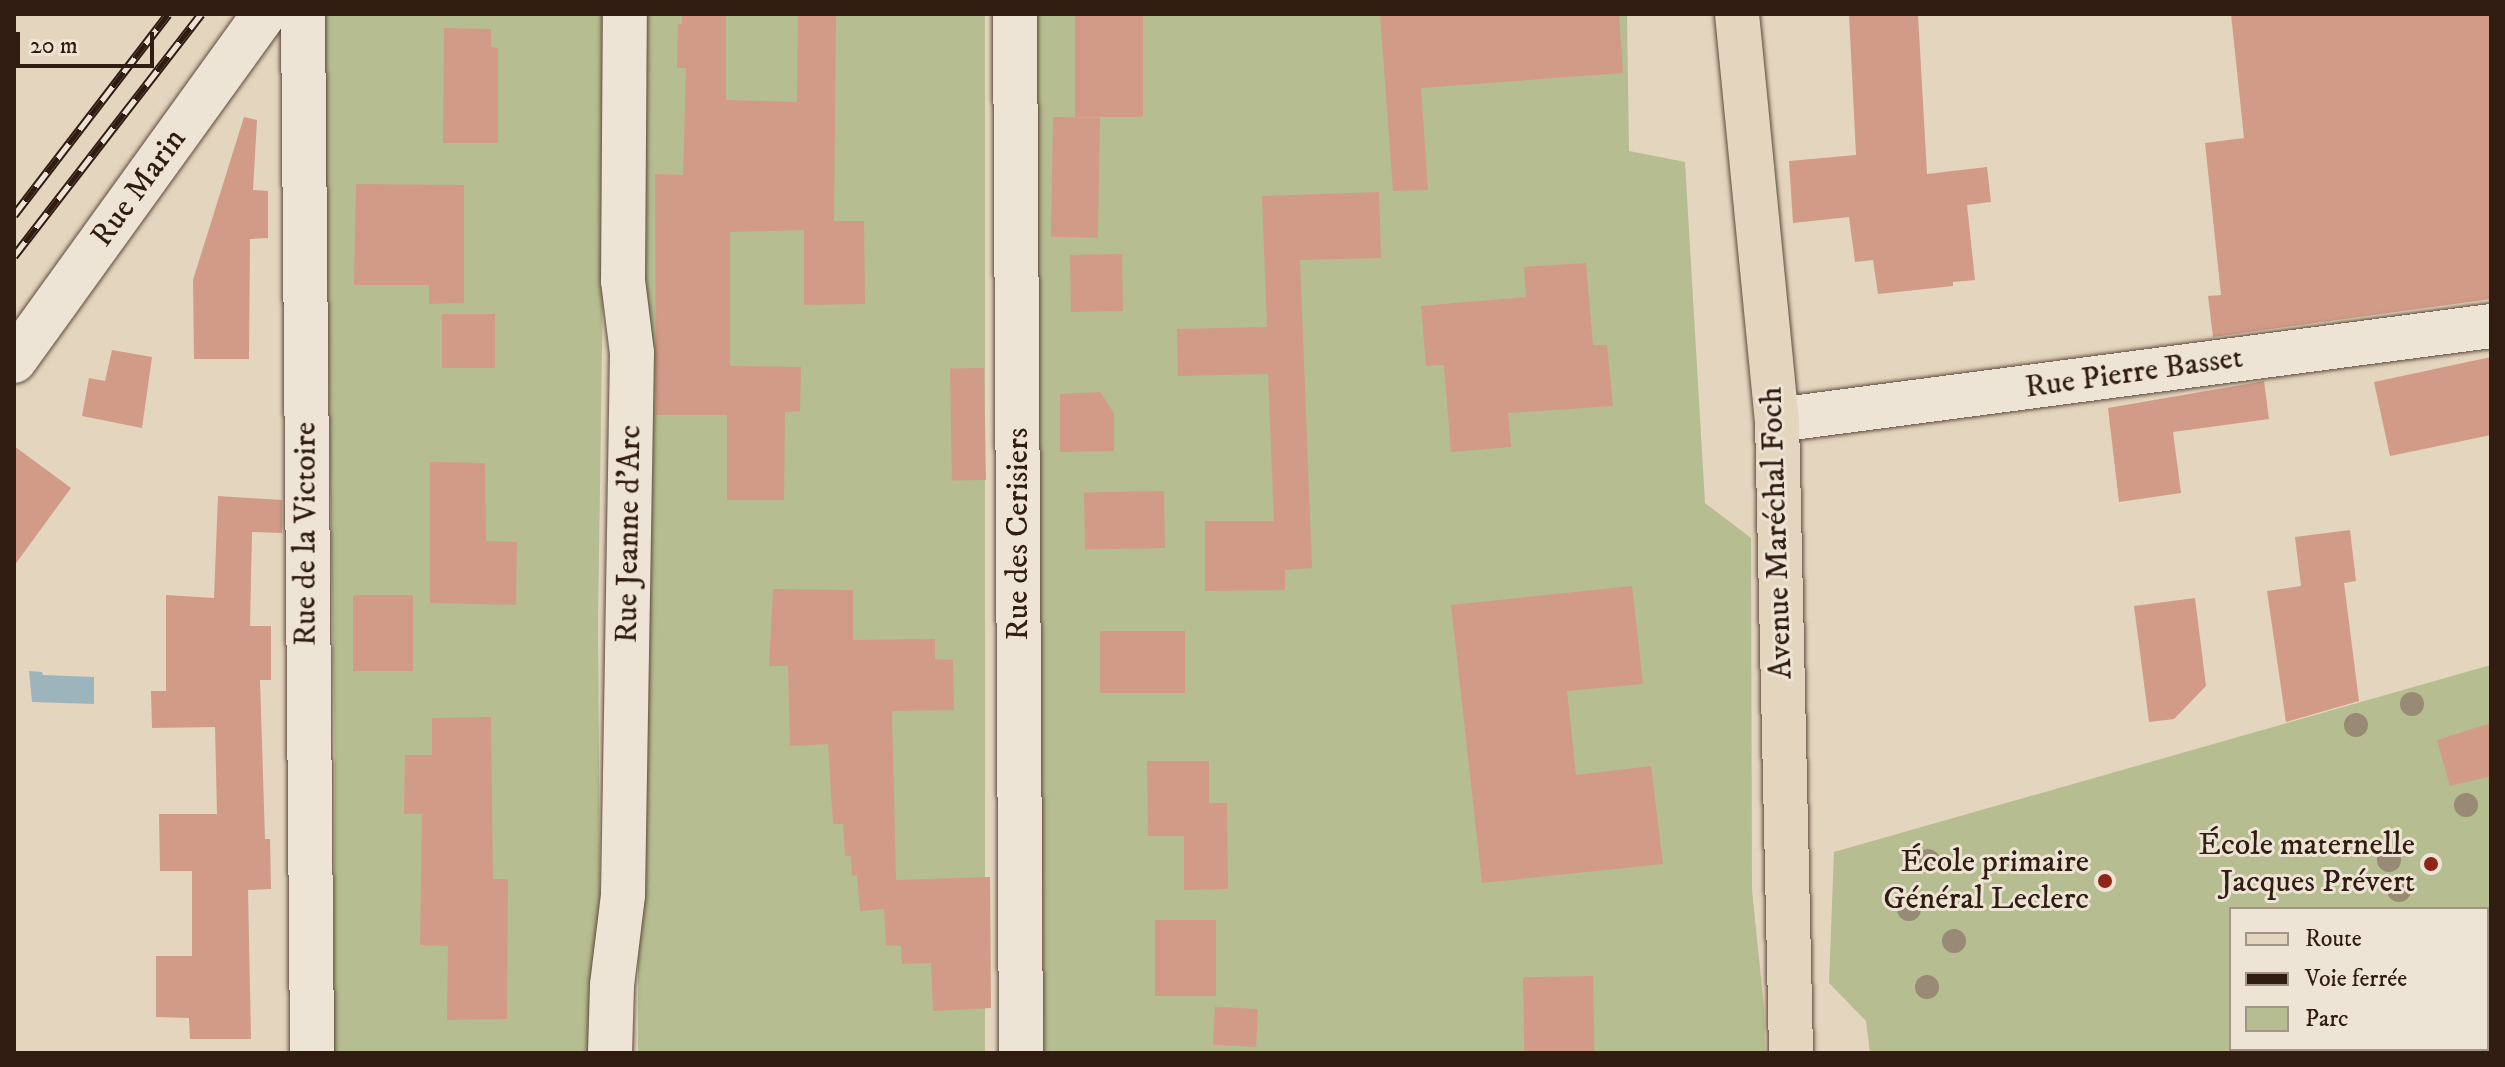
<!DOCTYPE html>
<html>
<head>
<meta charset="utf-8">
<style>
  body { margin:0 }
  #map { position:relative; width:2505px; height:1067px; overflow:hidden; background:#e4d5be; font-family:"IM FELL DW Pica",serif }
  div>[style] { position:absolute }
  .green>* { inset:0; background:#b6bd90; transform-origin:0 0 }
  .water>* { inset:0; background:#9cb5bd }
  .building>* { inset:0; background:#d19b87; transform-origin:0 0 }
  .roads { filter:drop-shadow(0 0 2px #5e4a3d) drop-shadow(0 0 2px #5e4a3d) }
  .minor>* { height:44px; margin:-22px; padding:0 22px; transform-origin:22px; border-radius:22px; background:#ede4d5 }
  .major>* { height:44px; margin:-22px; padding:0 22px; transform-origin:22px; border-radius:22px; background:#e4d5be }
  .rail>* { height:9px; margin-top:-4.5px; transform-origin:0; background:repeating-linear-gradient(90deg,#ede4d5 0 18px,#311c12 0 36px); box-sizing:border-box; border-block:2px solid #311c12 }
  .trees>* { width:24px; height:24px; margin:-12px; border-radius:50%; background:#988a74 }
  .dots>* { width:22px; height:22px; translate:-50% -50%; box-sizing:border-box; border:4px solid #ede4d5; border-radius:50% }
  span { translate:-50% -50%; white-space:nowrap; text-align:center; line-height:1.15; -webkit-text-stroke:6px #ede4d5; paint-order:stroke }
  .street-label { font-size:32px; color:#311c12 }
  .poi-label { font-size:32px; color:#311c12 }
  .right { translate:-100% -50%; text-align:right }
  .frame { position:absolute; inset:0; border:16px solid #311c12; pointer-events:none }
  .legend { position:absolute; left:2229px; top:907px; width:260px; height:144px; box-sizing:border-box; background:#ede4d5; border:2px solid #a29487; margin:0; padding:10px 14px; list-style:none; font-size:24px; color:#311c12 }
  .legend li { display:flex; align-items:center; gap:16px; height:40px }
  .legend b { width:40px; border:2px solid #a29487 }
  .scale { position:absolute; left:16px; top:32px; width:138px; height:36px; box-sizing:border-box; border:4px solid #311c12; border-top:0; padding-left:10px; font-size:24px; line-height:28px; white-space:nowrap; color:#311c12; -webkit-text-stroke:6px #ede4d5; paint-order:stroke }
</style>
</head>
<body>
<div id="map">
  <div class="green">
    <div style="clip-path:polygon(323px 14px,607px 14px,598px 622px,601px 1053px,333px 1053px,335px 763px)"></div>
    <div style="left:638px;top:14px;width:347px;height:1039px"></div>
    <div style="clip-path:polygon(1033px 14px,1627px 14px,1629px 151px,1685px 162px,1705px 503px,1751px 538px,1752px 890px,1764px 1007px,1765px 1053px,1044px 1053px)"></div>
    <div style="clip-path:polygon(2491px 665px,2491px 1002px,2487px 1003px,2487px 909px,2231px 909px,2231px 1049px,2430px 1049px,2415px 1053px,1870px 1053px,1866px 1021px,1829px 983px,1834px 852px)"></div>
  </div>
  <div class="water">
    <div style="clip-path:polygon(29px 671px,42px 672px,43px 675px,94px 677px,94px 704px,32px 702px)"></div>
  </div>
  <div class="building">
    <div style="clip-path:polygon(682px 14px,726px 14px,726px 100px,797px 102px,798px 14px,836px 14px,834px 221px,864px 221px,865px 304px,804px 305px,804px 230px,730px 232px,730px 366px,801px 367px,800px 411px,785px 412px,784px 500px,727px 500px,727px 415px,656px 415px,655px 174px,683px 175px,686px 68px,677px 68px,678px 24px,682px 24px)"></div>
    <div style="left:1075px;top:14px;width:68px;height:103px"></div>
    <div style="clip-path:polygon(1380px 14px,1619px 14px,1623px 73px,1421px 88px,1428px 190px,1393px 191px)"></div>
    <div style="clip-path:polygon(1849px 14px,1918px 14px,1927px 174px,1987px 167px,1991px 202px,1967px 205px,1975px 280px,1953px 282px,1953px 286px,1878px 294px,1873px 260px,1855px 262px,1849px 217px,1793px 223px,1789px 161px,1856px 155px)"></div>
    <div style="clip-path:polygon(2231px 14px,2491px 14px,2491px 299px,2213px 337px,2208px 296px,2221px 295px,2205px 143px,2244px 138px)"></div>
    <div style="clip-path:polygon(444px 28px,491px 29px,491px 47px,498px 48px,498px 143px,443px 143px)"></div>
    <div style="clip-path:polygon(244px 117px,257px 120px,253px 190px,268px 191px,268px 238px,250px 239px,249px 359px,194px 359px,193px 280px)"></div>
    <div style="left:1053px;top:117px;width:47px;height:120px;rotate:1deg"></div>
    <div style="clip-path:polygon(356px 184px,464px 185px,464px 303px,429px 304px,429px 285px,354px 285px)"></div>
    <div style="clip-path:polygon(1379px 192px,1381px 258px,1300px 260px,1312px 568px,1285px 570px,1285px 590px,1205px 591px,1205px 521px,1274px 521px,1268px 374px,1178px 376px,1177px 329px,1267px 327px,1262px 196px)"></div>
    <div style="left:1122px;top:254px;width:57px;height:52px;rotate:89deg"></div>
    <div style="clip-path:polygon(1586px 263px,1593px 345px,1607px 345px,1613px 406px,1508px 413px,1511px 447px,1451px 452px,1444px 365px,1426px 366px,1421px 306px,1526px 297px,1524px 267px)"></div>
    <div style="left:442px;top:314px;width:53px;height:54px"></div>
    <div style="clip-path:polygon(112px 350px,152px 357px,142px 428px,82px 416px,89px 378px,105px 381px)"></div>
    <div style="clip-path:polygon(2491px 357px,2491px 435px,2390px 456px,2374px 382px)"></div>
    <div style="left:984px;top:368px;width:112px;height:34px;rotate:89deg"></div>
    <div style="clip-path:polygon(2264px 381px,2269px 419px,2173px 432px,2181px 493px,2119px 502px,2108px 408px)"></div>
    <div style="clip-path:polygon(1100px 392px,1114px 413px,1114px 451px,1060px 452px,1060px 394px)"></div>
    <div style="clip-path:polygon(14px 446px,71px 488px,14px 566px)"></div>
    <div style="clip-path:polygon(430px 462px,485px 463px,486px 541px,517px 542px,516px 605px,430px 603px)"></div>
    <div style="left:1164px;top:491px;width:57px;height:80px;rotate:89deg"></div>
    <div style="clip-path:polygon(218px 496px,282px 500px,282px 533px,252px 532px,250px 626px,271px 626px,271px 680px,260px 680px,265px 839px,270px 839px,271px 889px,248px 890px,251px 1039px,190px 1039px,189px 1018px,156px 1017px,156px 956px,192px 956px,192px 871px,160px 871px,159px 814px,217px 814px,215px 727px,152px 728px,151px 691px,166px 691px,166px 595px,214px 598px)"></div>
    <div style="clip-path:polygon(2350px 530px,2356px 581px,2344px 583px,2359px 701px,2286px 722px,2267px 591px,2301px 586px,2295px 537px)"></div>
    <div style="clip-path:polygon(1632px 586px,1643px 684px,1567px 691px,1576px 775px,1651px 766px,1663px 864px,1482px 883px,1451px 605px)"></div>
    <div style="clip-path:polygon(773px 589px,853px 590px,853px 640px,935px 639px,935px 659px,953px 660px,954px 710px,892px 711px,896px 880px,990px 877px,991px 1008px,933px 1011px,931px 963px,902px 964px,901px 946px,886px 945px,884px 909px,860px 911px,857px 875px,852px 876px,851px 856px,845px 856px,843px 824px,833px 824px,828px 744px,790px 746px,788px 666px,769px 666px)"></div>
    <div style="left:353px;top:595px;width:60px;height:76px"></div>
    <div style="clip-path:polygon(2195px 598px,2206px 686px,2174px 719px,2149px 722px,2134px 606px)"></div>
    <div style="left:1100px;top:631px;width:85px;height:62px"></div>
    <div style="clip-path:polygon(491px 717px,493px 879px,508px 879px,507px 1019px,447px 1020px,448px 946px,420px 945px,422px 814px,404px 814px,405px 755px,432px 755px,432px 718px)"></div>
    <div style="clip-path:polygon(2491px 723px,2491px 776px,2450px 786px,2437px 740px)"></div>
    <div style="clip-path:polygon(1147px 761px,1209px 761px,1209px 803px,1227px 803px,1228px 889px,1184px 890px,1184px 836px,1148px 836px)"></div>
    <div style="left:1155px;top:920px;width:61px;height:76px"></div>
    <div style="left:1593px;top:976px;width:77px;height:70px;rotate:89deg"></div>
    <div style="left:1258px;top:1009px;width:38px;height:43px;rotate:93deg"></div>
  </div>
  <div class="roads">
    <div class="minor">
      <div style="left:303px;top:14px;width:1039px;rotate:89.5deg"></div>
      <div style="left:1015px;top:14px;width:1039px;rotate:89.67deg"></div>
      <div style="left:14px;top:361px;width:428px;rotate:-54.2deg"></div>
      <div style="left:1777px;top:420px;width:720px;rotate:-7.5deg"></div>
      <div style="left:610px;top:1053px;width:68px;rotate:-88.3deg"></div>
      <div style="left:612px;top:985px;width:91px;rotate:-83deg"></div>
      <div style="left:623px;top:895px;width:542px;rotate:-89.05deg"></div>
      <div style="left:632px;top:353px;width:73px;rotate:-97.1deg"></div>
      <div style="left:623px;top:281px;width:267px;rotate:-89.6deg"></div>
    </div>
    <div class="major">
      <div style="left:1737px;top:14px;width:408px;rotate:84.4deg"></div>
      <div style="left:1777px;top:420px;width:633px;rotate:88.73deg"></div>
    </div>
  </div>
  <div class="rail">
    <div style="left:14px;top:215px;width:253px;rotate:-52.5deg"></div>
    <div style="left:14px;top:256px;width:306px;rotate:-52.3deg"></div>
  </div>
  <div class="trees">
    <div style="left:2412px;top:704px"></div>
    <div style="left:2356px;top:725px"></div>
    <div style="left:2466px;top:805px"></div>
    <div style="left:2389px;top:860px"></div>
    <div style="left:1928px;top:861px"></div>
    <div style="left:2399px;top:890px"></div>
    <div style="left:1909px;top:909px"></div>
    <div style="left:1954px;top:941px"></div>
    <div style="left:1927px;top:987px"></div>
  </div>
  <div class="dots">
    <div style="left:2431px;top:864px;background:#8f2418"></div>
    <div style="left:2105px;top:881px;background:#8f2418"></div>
  </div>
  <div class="street-label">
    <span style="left:139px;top:188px;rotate:-54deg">Rue Marin</span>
    <span style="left:2134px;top:373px;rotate:-8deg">Rue Pierre Basset</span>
    <span style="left:1777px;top:533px;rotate:-92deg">Avenue Maréchal Foch</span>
    <span style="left:306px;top:534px;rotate:-90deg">Rue de la Victoire</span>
    <span style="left:629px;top:534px;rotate:-89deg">Rue Jeanne d'Arc</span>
    <span style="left:1018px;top:534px;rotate:-90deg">Rue des Cerisiers</span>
  </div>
  <div class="poi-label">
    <span class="right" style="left:2415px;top:864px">École maternelle<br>Jacques Prévert</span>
    <span class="right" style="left:2089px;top:881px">École primaire<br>Général Leclerc</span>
  </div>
  <div class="frame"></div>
  <ul class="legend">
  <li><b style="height:10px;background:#e4d5be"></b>Route</li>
  <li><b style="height:10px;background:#311c12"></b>Voie ferrée</li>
  <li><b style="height:22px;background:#b6bd90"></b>Parc</li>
  </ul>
  <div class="scale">20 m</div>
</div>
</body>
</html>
